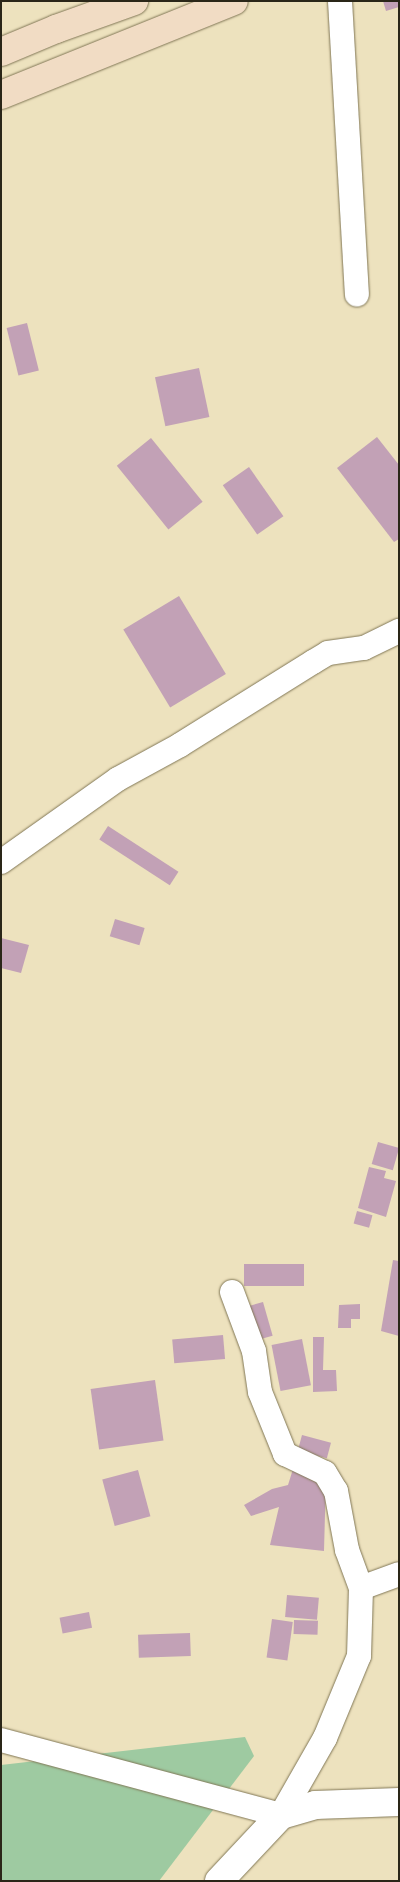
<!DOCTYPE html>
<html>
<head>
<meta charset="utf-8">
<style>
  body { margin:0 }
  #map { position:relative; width:400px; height:1882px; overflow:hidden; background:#ede2be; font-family:Inter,sans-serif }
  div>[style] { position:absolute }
  .green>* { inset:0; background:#9ecaa1 }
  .building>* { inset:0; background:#c2a1b6; transform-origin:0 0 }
  .roads { filter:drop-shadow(0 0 1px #817756) drop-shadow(0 0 1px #817756) }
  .minor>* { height:24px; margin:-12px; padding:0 12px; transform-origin:12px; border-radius:12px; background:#fff }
  .tertiary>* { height:28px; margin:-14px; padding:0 14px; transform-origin:14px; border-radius:14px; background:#fff }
  .secondary>* { height:28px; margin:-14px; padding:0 14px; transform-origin:14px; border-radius:14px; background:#f1dcc4 }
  span { translate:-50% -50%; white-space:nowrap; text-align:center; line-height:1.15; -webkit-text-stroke:5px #fff; paint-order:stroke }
  .frame { position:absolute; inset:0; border:2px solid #2a2618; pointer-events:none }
</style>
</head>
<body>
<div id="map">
  <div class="green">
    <div style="clip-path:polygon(245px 1737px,254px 1756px,159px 1881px,1px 1881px,1px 1765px)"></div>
  </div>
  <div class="building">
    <div style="clip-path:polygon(383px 1px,399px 1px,399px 7px,386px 11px)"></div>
    <div style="left:27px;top:323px;width:49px;height:21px;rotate:76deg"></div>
    <div style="left:199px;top:368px;width:50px;height:45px;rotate:78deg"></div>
    <div style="clip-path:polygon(377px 437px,399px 465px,399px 539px,394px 542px,337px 468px)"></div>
    <div style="left:151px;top:438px;width:82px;height:44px;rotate:51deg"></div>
    <div style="left:249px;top:467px;width:60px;height:32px;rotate:55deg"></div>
    <div style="left:179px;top:596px;width:91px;height:65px;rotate:59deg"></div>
    <div style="left:108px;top:826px;width:84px;height:16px;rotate:33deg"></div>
    <div style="left:115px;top:919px;width:31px;height:18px;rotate:17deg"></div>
    <div style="clip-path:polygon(1px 938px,29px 945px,21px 973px,1px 968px)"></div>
    <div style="left:378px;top:1142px;width:22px;height:23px;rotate:16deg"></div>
    <div style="clip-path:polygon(369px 1167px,386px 1171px,384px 1178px,396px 1181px,386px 1217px,358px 1208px)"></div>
    <div style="left:357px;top:1211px;width:16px;height:13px;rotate:15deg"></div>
    <div style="clip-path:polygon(393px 1260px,399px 1261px,399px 1336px,381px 1331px)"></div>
    <div style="left:304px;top:1264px;width:22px;height:60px;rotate:90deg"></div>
    <div style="left:263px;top:1302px;width:35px;height:18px;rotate:74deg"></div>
    <div style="clip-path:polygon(360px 1304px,360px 1319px,351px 1319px,351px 1328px,338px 1328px,339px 1305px)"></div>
    <div style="left:223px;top:1335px;width:24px;height:51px;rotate:85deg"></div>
    <div style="clip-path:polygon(313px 1337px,324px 1337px,323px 1370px,336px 1370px,337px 1391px,313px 1392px)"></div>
    <div style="left:302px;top:1339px;width:47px;height:31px;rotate:79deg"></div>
    <div style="left:155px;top:1380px;width:61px;height:65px;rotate:82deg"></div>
    <div style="left:302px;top:1435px;width:30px;height:16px;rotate:15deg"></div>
    <div style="clip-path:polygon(293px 1469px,326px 1478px,324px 1551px,270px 1545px,279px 1507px,251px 1516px,244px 1505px,272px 1489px,288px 1485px)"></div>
    <div style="left:138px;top:1470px;width:48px;height:37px;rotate:75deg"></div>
    <div style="left:287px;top:1595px;width:32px;height:22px;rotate:5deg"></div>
    <div style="left:89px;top:1612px;width:16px;height:30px;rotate:79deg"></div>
    <div style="left:272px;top:1619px;width:21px;height:39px;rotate:8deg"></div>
    <div style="left:294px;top:1620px;width:24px;height:14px;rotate:2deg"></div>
    <div style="left:190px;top:1633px;width:23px;height:52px;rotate:88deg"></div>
  </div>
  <div class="roads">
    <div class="minor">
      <div style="left:340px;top:1px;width:294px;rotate:86.7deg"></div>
      <div style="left:1px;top:862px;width:143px;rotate:-35.4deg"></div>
      <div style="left:118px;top:779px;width:71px;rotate:-28.7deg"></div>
      <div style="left:180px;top:745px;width:157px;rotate:-32deg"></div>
      <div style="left:313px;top:662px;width:17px;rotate:-31deg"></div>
      <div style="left:328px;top:653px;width:36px;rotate:-8deg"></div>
      <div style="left:364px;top:648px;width:39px;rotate:-26deg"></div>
      <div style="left:232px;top:1292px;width:63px;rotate:69.6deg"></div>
      <div style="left:254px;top:1351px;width:41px;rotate:81.7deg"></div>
      <div style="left:260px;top:1392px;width:67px;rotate:68deg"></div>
      <div style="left:285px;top:1454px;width:44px;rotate:25.4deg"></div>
      <div style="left:325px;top:1473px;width:21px;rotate:59deg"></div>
      <div style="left:336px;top:1491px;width:60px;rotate:79.4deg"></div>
      <div style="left:347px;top:1550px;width:40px;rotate:69.8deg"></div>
      <div style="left:1px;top:1740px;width:290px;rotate:15deg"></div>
      <div style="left:281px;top:1815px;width:89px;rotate:-60.3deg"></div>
      <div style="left:325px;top:1738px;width:89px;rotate:-67.5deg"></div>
      <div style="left:359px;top:1656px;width:68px;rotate:-88.3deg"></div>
      <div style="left:361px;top:1588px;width:40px;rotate:-20.2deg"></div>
    </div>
    <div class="tertiary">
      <div style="left:219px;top:1881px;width:91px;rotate:-46.8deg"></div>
      <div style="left:281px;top:1815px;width:35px;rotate:-16deg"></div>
      <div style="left:315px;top:1805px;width:84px;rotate:-2deg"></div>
    </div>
    <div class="secondary">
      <div style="left:1px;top:52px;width:60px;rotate:-22.7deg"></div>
      <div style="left:56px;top:29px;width:83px;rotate:-19.7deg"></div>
      <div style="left:1px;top:95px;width:251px;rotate:-22deg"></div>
    </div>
  </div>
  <div class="frame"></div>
</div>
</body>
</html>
